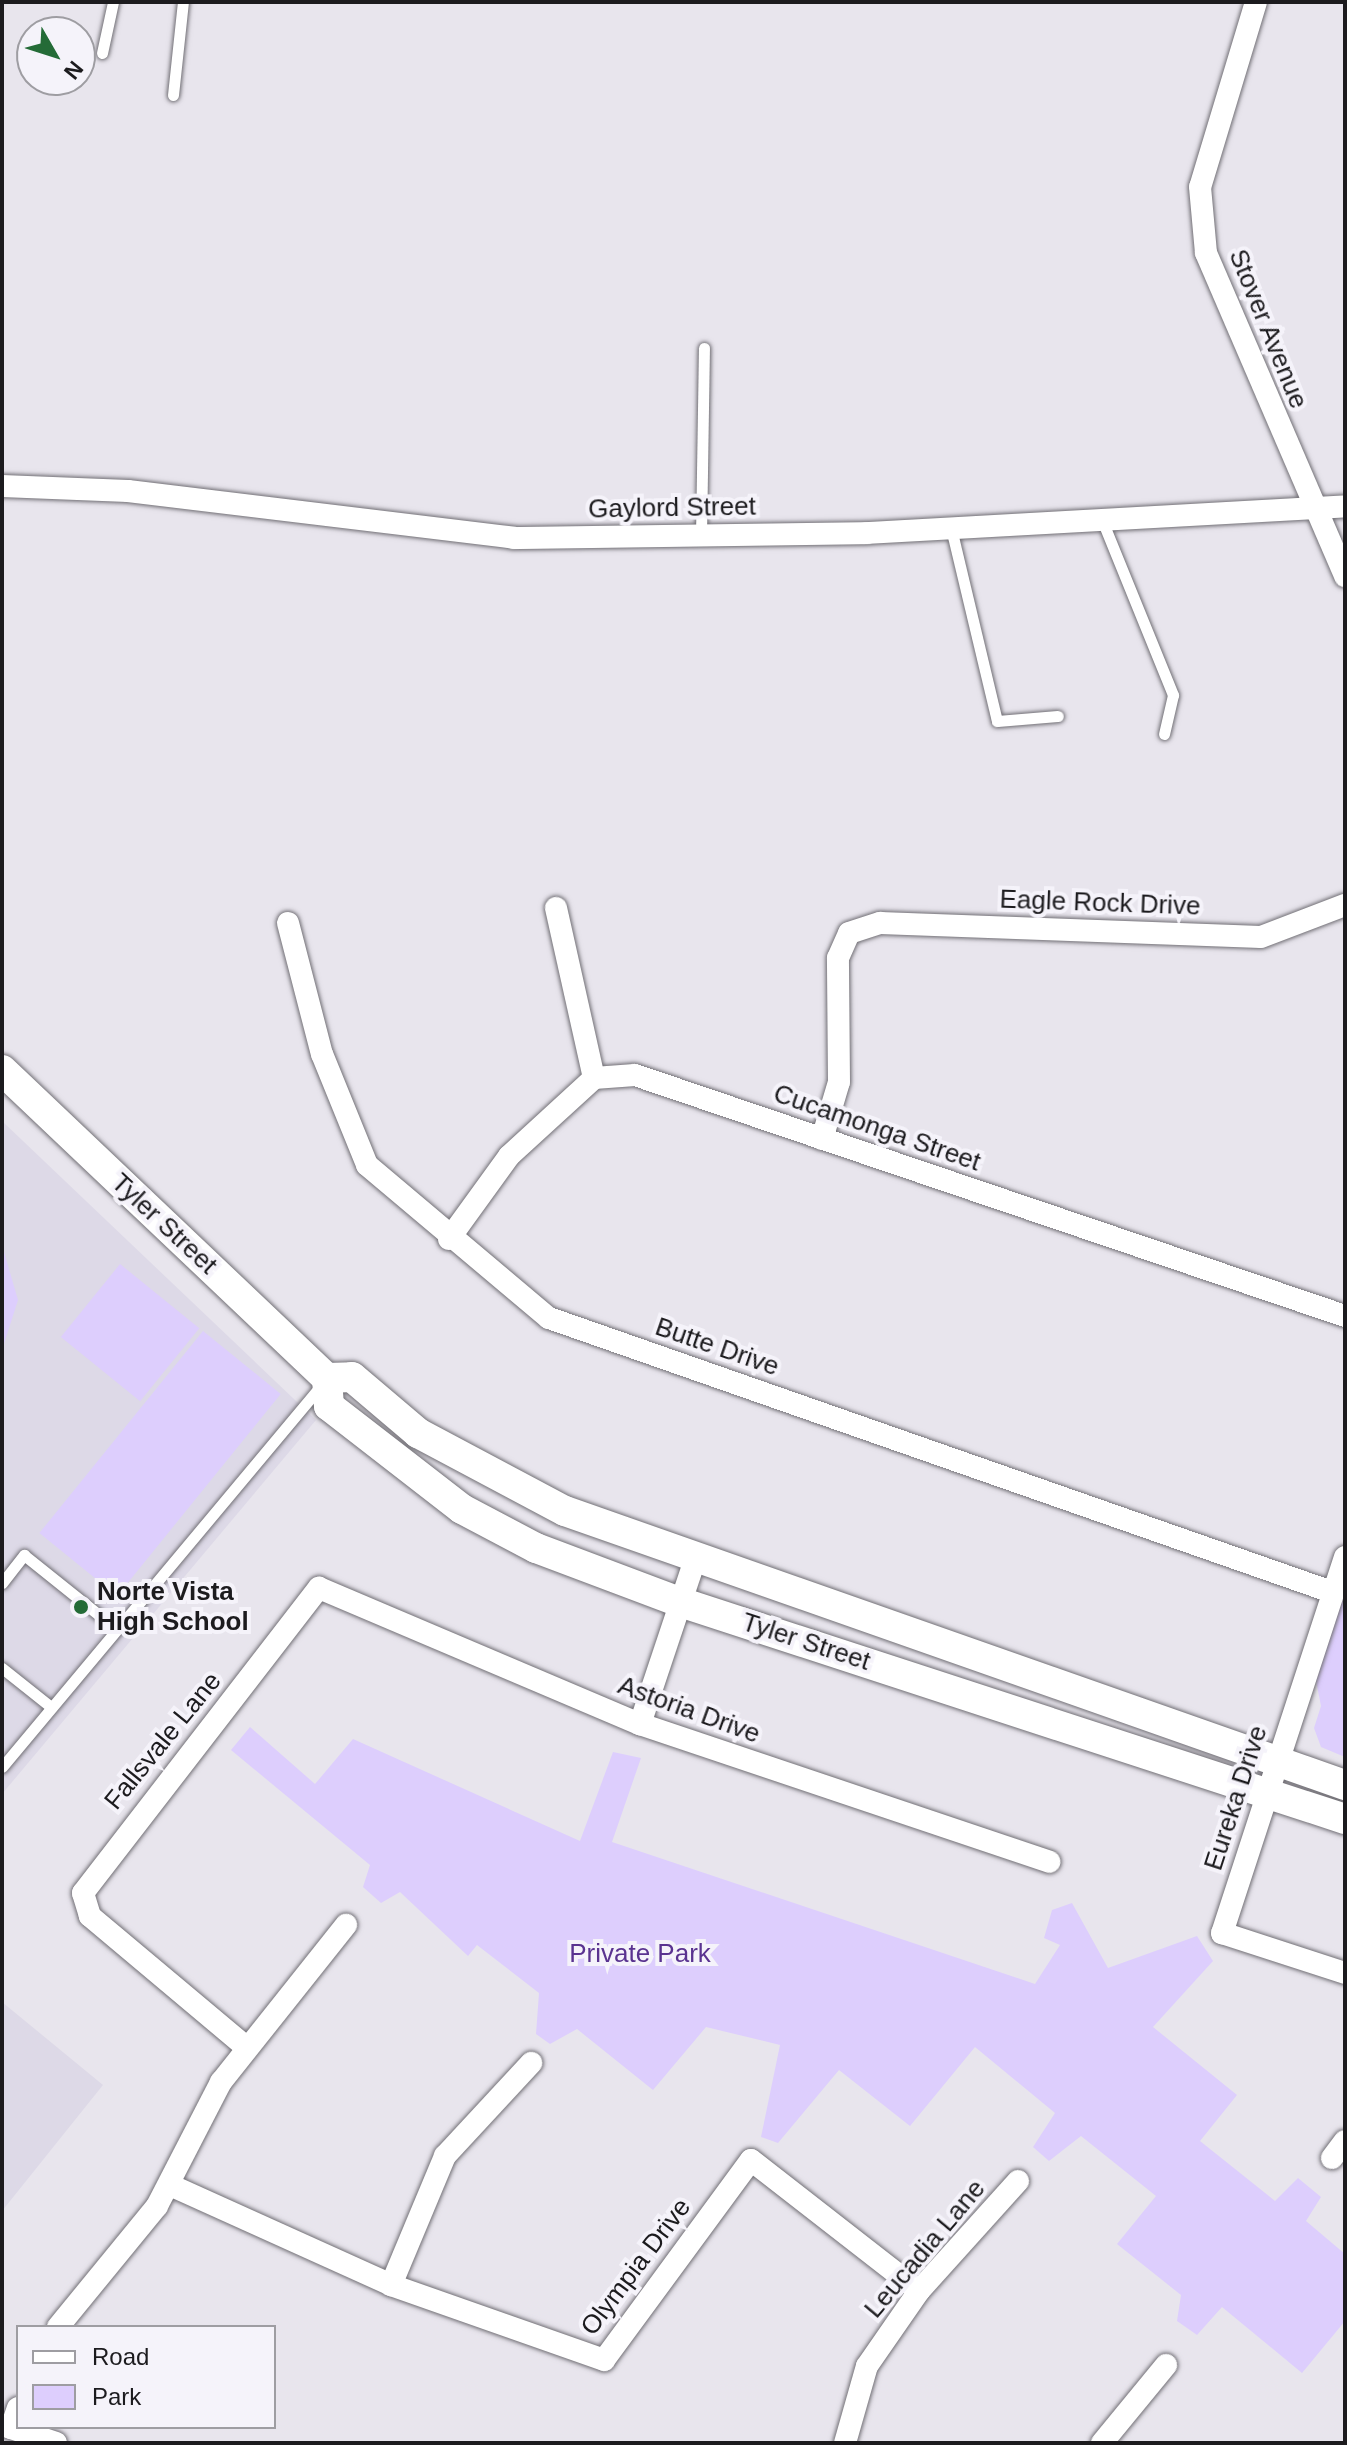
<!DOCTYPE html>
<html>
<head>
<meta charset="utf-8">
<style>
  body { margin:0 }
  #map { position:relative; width:1347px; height:2445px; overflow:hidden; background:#e8e5ed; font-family:Arial,sans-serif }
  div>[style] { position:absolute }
  .built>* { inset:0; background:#ddd9e7 }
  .green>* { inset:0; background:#ddcefd; transform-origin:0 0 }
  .roads { filter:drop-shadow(0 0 2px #716f75) drop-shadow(0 0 2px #716f75) }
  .lane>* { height:11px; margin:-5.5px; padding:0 5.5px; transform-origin:5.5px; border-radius:5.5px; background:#fff }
  .street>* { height:22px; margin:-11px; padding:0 11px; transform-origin:11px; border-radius:11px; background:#fff }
  .secondary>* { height:30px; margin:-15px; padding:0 15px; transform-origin:15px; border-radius:15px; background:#fff }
  .dots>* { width:22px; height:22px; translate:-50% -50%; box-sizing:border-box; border:4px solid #f5f3fa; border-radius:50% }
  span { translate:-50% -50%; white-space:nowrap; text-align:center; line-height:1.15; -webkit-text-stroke:8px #f5f3fa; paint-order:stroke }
  .street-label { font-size:26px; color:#1c1b1e }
  .poi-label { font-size:26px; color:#1c1b1e; font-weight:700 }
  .left { translate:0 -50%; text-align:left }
  .park-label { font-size:26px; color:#5a3390 }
  .frame { position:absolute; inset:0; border:4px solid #1c1b1e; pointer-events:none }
  .legend { position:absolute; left:16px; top:2325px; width:260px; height:104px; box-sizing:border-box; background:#f5f3fa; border:2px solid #9e9da2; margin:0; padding:10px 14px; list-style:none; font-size:24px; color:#1c1b1e }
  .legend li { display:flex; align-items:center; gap:16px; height:40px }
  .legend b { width:40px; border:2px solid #9e9da2 }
  .north { position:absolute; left:16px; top:16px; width:80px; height:80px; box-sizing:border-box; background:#f5f3fa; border:2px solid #9e9da2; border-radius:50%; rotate:129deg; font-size:22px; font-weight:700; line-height:32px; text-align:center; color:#1c1b1e }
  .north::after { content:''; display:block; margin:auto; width:28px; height:36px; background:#246b37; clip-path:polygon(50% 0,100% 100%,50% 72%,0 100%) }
</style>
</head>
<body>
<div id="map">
  <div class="built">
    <div style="clip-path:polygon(2px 1121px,316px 1420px,2px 1794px)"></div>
    <div style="clip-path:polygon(2px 2002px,103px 2085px,2px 2211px)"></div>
  </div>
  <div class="green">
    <div style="clip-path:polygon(2px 1245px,18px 1300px,2px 1350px)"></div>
    <div style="left:120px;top:1264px;width:102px;height:94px;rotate:39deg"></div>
    <div style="left:203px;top:1331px;width:100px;height:260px;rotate:39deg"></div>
    <div style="clip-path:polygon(1345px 1585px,1345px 1757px,1321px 1747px,1314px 1728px,1321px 1706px,1315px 1676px)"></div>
    <div style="clip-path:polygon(250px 1727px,315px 1784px,353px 1739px,580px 1841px,613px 1752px,641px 1758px,612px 1842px,1035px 1984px,1060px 1945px,1044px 1938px,1052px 1910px,1072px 1903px,1108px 1968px,1197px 1936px,1213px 1961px,1153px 2027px,1237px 2095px,1200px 2141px,1275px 2201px,1298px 2178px,1321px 2197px,1306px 2221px,1345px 2254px,1345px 2321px,1302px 2373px,1222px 2307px,1197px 2335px,1177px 2321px,1181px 2295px,1117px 2244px,1156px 2196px,1081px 2136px,1049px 2161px,1033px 2147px,1055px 2113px,975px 2047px,910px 2126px,839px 2070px,778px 2143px,761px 2137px,780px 2045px,706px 2027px,653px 2090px,577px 2029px,550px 2044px,536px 2034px,539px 1993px,477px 1945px,468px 1956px,400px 1892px,381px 1903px,363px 1887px,370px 1865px,231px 1750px)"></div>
  </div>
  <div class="roads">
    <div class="lane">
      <div style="left:102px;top:53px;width:52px;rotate:-77.8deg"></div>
      <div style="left:173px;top:95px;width:94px;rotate:-83.9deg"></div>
      <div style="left:1102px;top:520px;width:189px;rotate:67.9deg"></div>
      <div style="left:1173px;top:695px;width:40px;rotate:103deg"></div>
      <div style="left:951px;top:528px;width:198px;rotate:76.6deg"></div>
      <div style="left:997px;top:721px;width:61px;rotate:-4.7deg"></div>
      <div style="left:701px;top:536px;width:188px;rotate:-89.1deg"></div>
      <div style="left:2px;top:1583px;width:36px;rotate:-52deg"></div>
      <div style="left:24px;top:1555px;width:117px;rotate:38.7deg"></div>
      <div style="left:2px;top:1668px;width:63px;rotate:38.5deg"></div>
      <div style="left:2px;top:1767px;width:499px;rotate:-50.1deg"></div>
    </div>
    <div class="street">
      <div style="left:1256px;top:2px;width:193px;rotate:106.8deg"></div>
      <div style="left:1200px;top:187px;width:66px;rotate:84.8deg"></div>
      <div style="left:1206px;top:253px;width:352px;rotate:66.7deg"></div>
      <div style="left:2px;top:486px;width:126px;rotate:2.3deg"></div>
      <div style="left:128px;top:491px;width:389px;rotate:6.9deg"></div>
      <div style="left:514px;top:538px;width:353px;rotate:-0.8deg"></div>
      <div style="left:867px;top:533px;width:479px;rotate:-3.2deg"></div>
      <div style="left:556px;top:908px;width:174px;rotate:77.4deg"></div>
      <div style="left:288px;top:923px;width:135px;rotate:75.5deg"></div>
      <div style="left:322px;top:1054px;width:120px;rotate:67.9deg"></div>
      <div style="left:367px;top:1165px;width:238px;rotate:40.1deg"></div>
      <div style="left:549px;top:1318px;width:830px;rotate:19.29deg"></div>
      <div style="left:822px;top:1139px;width:59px;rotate:-73.4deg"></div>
      <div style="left:839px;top:1082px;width:124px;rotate:-90.5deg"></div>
      <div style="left:838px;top:958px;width:27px;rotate:-66deg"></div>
      <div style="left:849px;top:933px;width:33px;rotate:-18deg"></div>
      <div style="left:880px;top:923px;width:381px;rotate:2.1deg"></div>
      <div style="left:1261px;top:937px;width:90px;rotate:-20.9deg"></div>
      <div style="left:449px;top:1239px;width:102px;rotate:-54.1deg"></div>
      <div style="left:509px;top:1156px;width:115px;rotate:-42.5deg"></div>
      <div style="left:594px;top:1078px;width:41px;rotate:-4.2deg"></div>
      <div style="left:635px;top:1075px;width:750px;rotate:18.75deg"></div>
      <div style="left:1345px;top:1557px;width:396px;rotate:108.1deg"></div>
      <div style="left:1222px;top:1933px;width:129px;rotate:18deg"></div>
      <div style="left:640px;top:1724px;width:173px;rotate:-71.5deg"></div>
      <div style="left:246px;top:2047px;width:204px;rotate:-140deg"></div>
      <div style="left:90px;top:1916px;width:24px;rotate:-107deg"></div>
      <div style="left:83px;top:1893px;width:386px;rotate:-52.3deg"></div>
      <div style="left:319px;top:1588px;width:349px;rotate:23deg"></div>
      <div style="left:640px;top:1724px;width:432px;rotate:18.6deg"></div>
      <div style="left:1332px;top:2158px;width:21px;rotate:-53deg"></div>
      <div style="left:170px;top:2185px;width:243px;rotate:24.3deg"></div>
      <div style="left:391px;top:2285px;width:226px;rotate:19.4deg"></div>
      <div style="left:604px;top:2360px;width:248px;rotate:-53.7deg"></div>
      <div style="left:751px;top:2160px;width:213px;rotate:37.9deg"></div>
      <div style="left:391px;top:2285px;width:140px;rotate:-67.3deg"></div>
      <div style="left:445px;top:2156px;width:127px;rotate:-47.2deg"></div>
      <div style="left:58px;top:2327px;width:156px;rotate:-50.7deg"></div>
      <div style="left:157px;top:2206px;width:140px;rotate:-62.7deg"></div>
      <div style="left:221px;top:2082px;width:201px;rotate:-51.5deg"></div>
      <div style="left:2px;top:2425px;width:57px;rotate:18.4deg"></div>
      <div style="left:11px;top:2428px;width:21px;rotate:-71deg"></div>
      <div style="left:845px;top:2443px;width:80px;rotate:-74.1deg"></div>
      <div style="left:867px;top:2366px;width:91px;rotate:-55.3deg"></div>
      <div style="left:919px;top:2291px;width:148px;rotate:-48deg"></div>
      <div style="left:1102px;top:2443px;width:101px;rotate:-50.6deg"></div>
    </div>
    <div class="secondary">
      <div style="left:2px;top:1070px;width:448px;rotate:43.5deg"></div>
      <div style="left:327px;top:1378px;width:28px;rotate:86deg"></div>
      <div style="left:329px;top:1406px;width:168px;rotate:37.8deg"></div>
      <div style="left:462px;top:1509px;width:84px;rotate:27.8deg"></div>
      <div style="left:536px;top:1548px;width:154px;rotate:20.6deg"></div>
      <div style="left:680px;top:1602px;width:700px;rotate:18.07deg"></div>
      <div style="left:327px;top:1378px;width:25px;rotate:-2deg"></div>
      <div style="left:352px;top:1377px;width:87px;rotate:40.3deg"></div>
      <div style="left:418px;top:1433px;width:166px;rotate:28deg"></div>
      <div style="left:565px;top:1511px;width:827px;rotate:19.36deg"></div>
    </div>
  </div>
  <div class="dots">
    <div style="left:81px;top:1607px;background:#246b37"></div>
  </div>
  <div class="street-label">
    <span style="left:1268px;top:329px;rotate:68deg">Stover Avenue</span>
    <span style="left:672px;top:508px;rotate:-1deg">Gaylord Street</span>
    <span style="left:1100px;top:903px;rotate:2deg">Eagle Rock Drive</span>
    <span style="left:877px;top:1128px;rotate:19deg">Cucamonga Street</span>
    <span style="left:164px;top:1224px;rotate:43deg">Tyler Street</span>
    <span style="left:717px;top:1347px;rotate:19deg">Butte Drive</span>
    <span style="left:806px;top:1642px;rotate:18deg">Tyler Street</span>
    <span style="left:689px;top:1710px;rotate:20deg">Astoria Drive</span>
    <span style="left:163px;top:1741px;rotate:-51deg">Fallsvale Lane</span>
    <span style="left:1236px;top:1798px;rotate:-72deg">Eureka Drive</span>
    <span style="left:925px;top:2249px;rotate:-50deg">Leucadia Lane</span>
    <span style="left:636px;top:2267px;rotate:-53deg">Olympia Drive</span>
  </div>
  <div class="poi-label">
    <span class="left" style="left:97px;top:1607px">Norte Vista<br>High School</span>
  </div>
  <div class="park-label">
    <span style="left:640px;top:1954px">Private Park</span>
  </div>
  <div class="frame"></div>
  <ul class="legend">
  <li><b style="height:10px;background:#fff"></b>Road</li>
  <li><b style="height:22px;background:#ddcefd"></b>Park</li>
  </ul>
  <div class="north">N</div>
</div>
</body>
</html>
